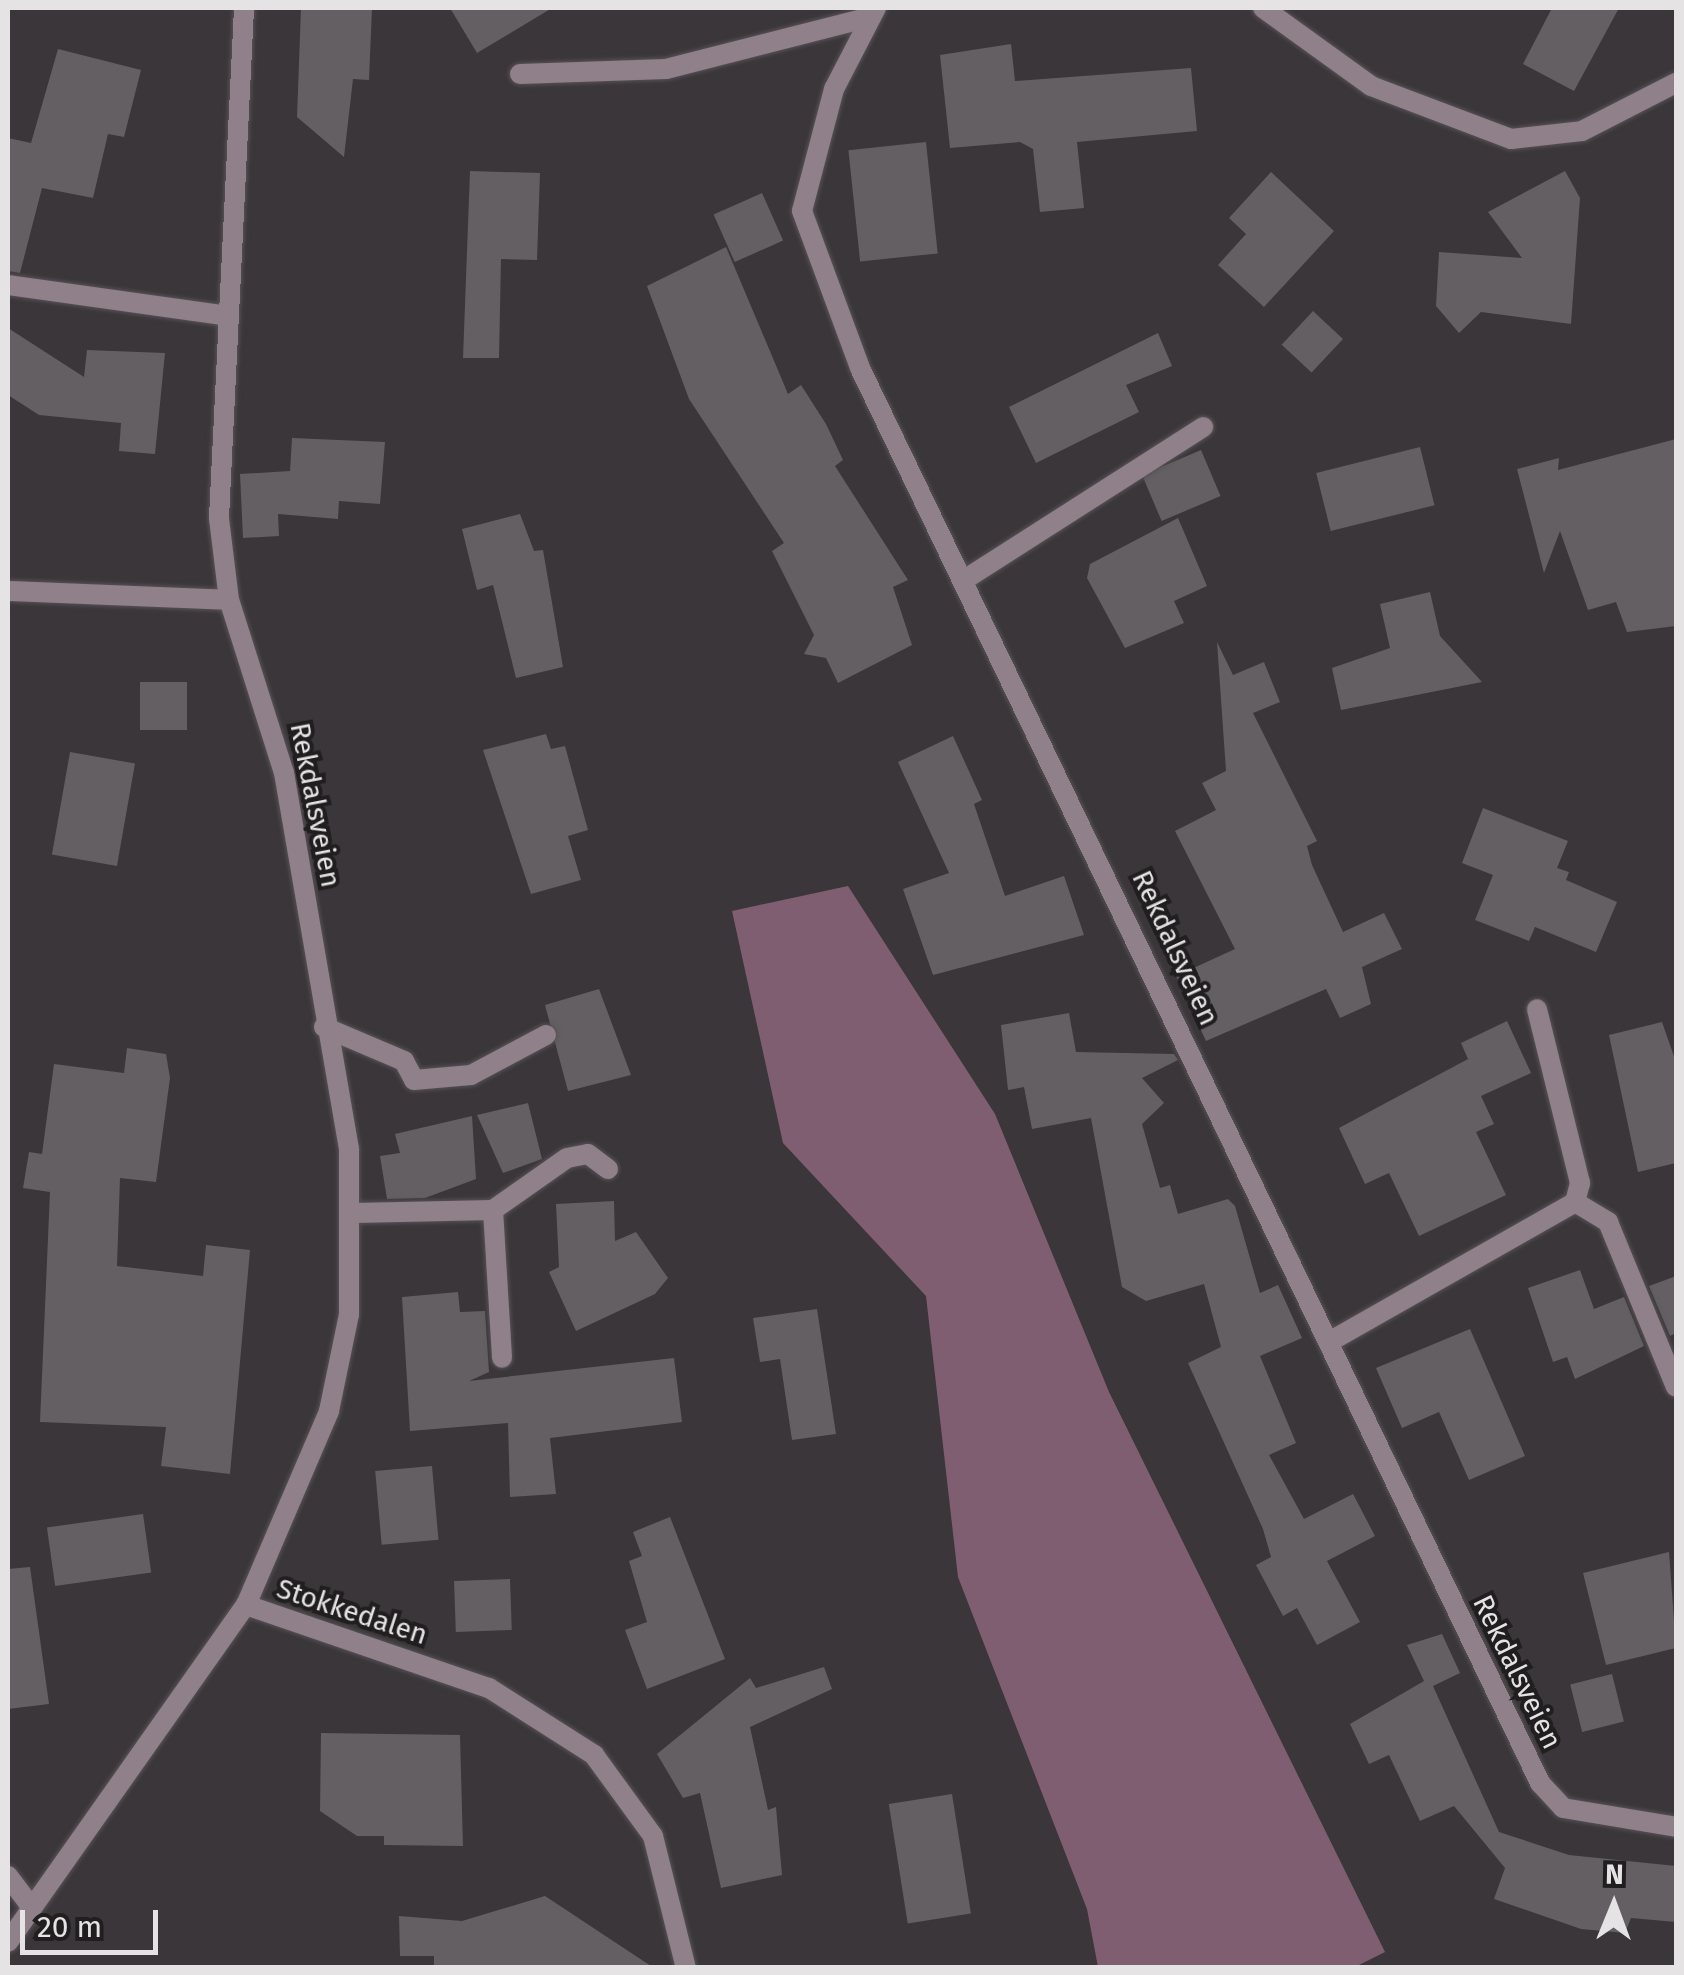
<!DOCTYPE html>
<html>
<head>
<meta charset="utf-8">
<style>
  body { margin:0 }
  #map { position:relative; width:1684px; height:1975px; overflow:hidden; background:#3b3639; font-family:"Fira Sans",sans-serif }
  div>[style] { position:absolute }
  .forest>* { inset:0; background:#805e72 }
  .building>* { inset:0; background:#645f62; transform-origin:0 0 }
  .roads { filter:drop-shadow(0 0 2px #565254) drop-shadow(0 0 2px #565254) }
  .service>* { height:20px; margin:-10px; padding:0 10px; transform-origin:10px; border-radius:10px; background:#908089 }
  .minor>* { height:20px; margin:-10px; padding:0 10px; transform-origin:10px; border-radius:10px; background:#908089 }
  span { translate:-50% -50%; white-space:nowrap; text-align:center; line-height:1.15; -webkit-text-stroke:8px #201e1f; paint-order:stroke }
  .street-label { font-size:28px; color:#e6e3e4 }
  .frame { position:absolute; inset:0; border:10px solid #e6e3e4; pointer-events:none }
  .north { position:absolute; left:1564px; top:1855px; width:100px; height:100px; -webkit-text-stroke:8px #201e1f; paint-order:stroke; rotate:1deg; font-size:28px; font-weight:700; line-height:40px; text-align:center; color:#e6e3e4 }
  .north::after { content:''; display:block; margin:auto; width:35px; height:45px; background:#e6e3e4; clip-path:polygon(50% 0,100% 100%,50% 72%,0 100%) }
  .scale { position:absolute; left:20px; top:1910px; width:138px; height:45px; box-sizing:border-box; border:5px solid #e6e3e4; border-top:0; padding-left:12px; font-size:30px; line-height:35px; white-space:nowrap; color:#e6e3e4; -webkit-text-stroke:8px #201e1f; paint-order:stroke }
</style>
</head>
<body>
<div id="map">
  <div class="forest">
    <div style="clip-path:polygon(848px 886px,995px 1114px,1109px 1392px,1385px 1952px,1355px 1967px,1098px 1967px,1087px 1909px,958px 1577px,926px 1296px,783px 1143px,732px 911px)"></div>
  </div>
  <div class="building">
    <div style="clip-path:polygon(301px 8px,372px 8px,369px 80px,353px 79px,344px 157px,297px 117px)"></div>
    <div style="clip-path:polygon(450px 8px,552px 8px,477px 53px)"></div>
    <div style="clip-path:polygon(1552px 8px,1619px 8px,1574px 91px,1523px 64px)"></div>
    <div style="clip-path:polygon(1011px 44px,1015px 81px,1191px 68px,1197px 131px,1077px 142px,1084px 208px,1040px 212px,1033px 149px,1020px 142px,950px 148px,940px 55px)"></div>
    <div style="clip-path:polygon(58px 49px,141px 70px,124px 137px,108px 134px,93px 198px,42px 188px,20px 273px,8px 271px,8px 138px,31px 143px)"></div>
    <div style="left:926px;top:142px;width:112px;height:78px;rotate:84deg"></div>
    <div style="clip-path:polygon(470px 171px,540px 173px,537px 260px,501px 259px,499px 358px,463px 358px)"></div>
    <div style="clip-path:polygon(1565px 171px,1580px 198px,1571px 324px,1481px 312px,1459px 333px,1436px 306px,1439px 252px,1522px 258px,1488px 212px)"></div>
    <div style="clip-path:polygon(1271px 172px,1334px 231px,1264px 307px,1218px 265px,1246px 234px,1229px 218px)"></div>
    <div style="left:762px;top:193px;width:52px;height:53px;rotate:66deg"></div>
    <div style="clip-path:polygon(726px 247px,788px 394px,801px 385px,826px 424px,843px 460px,835px 466px,908px 580px,893px 587px,912px 645px,838px 683px,826px 658px,804px 654px,814px 635px,772px 551px,784px 543px,689px 399px,647px 286px)"></div>
    <div style="left:1313px;top:311px;width:41px;height:46px;rotate:43deg"></div>
    <div style="clip-path:polygon(8px 328px,84px 377px,87px 350px,165px 353px,155px 454px,119px 451px,121px 423px,39px 415px,8px 395px)"></div>
    <div style="clip-path:polygon(1158px 333px,1172px 366px,1126px 385px,1139px 412px,1036px 463px,1009px 407px)"></div>
    <div style="clip-path:polygon(292px 438px,385px 442px,380px 504px,339px 501px,338px 519px,278px 514px,279px 536px,243px 538px,240px 474px,290px 471px)"></div>
    <div style="clip-path:polygon(1676px 439px,1676px 626px,1627px 632px,1616px 602px,1588px 610px,1560px 531px,1544px 573px,1517px 469px,1559px 458px,1558px 470px)"></div>
    <div style="left:1420px;top:447px;width:60px;height:107px;rotate:76deg"></div>
    <div style="left:1201px;top:450px;width:50px;height:64px;rotate:67deg"></div>
    <div style="clip-path:polygon(520px 514px,534px 551px,543px 550px,563px 667px,516px 678px,493px 585px,477px 590px,462px 529px)"></div>
    <div style="clip-path:polygon(1178px 518px,1207px 586px,1174px 601px,1184px 623px,1125px 648px,1087px 578px,1090px 564px)"></div>
    <div style="clip-path:polygon(1430px 592px,1440px 636px,1482px 682px,1341px 710px,1332px 668px,1390px 648px,1380px 604px)"></div>
    <div style="clip-path:polygon(1217px 642px,1233px 675px,1264px 662px,1280px 702px,1253px 713px,1317px 841px,1307px 846px,1312px 865px,1343px 932px,1384px 913px,1402px 949px,1362px 967px,1371px 1004px,1340px 1018px,1326px 989px,1206px 1041px,1176px 976px,1235px 949px,1175px 831px,1216px 810px,1202px 783px,1226px 771px)"></div>
    <div style="left:140px;top:682px;width:47px;height:48px"></div>
    <div style="clip-path:polygon(546px 734px,551px 749px,565px 746px,588px 830px,568px 836px,581px 880px,531px 894px,483px 750px)"></div>
    <div style="clip-path:polygon(953px 736px,982px 800px,974px 804px,1005px 896px,1064px 876px,1084px 935px,933px 975px,903px 889px,949px 873px,898px 762px)"></div>
    <div style="left:70px;top:752px;width:66px;height:104px;rotate:10deg"></div>
    <div style="clip-path:polygon(1483px 808px,1568px 841px,1557px 868px,1569px 872px,1566px 880px,1617px 902px,1596px 952px,1535px 927px,1529px 941px,1475px 920px,1493px 875px,1462px 863px)"></div>
    <div style="clip-path:polygon(599px 989px,631px 1075px,568px 1091px,545px 1005px)"></div>
    <div style="clip-path:polygon(1069px 1013px,1076px 1052px,1174px 1054px,1178px 1060px,1142px 1078px,1164px 1103px,1142px 1124px,1160px 1188px,1170px 1185px,1178px 1214px,1228px 1199px,1235px 1206px,1260px 1293px,1278px 1285px,1302px 1338px,1260px 1356px,1296px 1443px,1269px 1455px,1304px 1519px,1353px 1494px,1375px 1536px,1327px 1561px,1360px 1622px,1317px 1645px,1297px 1608px,1283px 1616px,1256px 1565px,1271px 1557px,1263px 1529px,1188px 1363px,1221px 1347px,1204px 1284px,1146px 1301px,1122px 1287px,1091px 1118px,1032px 1129px,1024px 1087px,1008px 1090px,1001px 1025px)"></div>
    <div style="clip-path:polygon(1507px 1021px,1531px 1073px,1481px 1096px,1494px 1124px,1476px 1132px,1506px 1195px,1419px 1236px,1389px 1173px,1365px 1184px,1339px 1128px,1468px 1059px,1461px 1043px)"></div>
    <div style="clip-path:polygon(1662px 1022px,1676px 1062px,1676px 1163px,1638px 1172px,1609px 1035px)"></div>
    <div style="clip-path:polygon(127px 1048px,166px 1054px,170px 1078px,156px 1182px,120px 1178px,117px 1266px,203px 1276px,206px 1245px,250px 1250px,230px 1474px,161px 1466px,166px 1427px,40px 1422px,50px 1192px,23px 1188px,29px 1152px,42px 1154px,54px 1064px,124px 1073px)"></div>
    <div style="clip-path:polygon(528px 1103px,542px 1159px,503px 1173px,477px 1115px)"></div>
    <div style="clip-path:polygon(472px 1116px,476px 1179px,425px 1198px,387px 1199px,380px 1156px,400px 1153px,395px 1134px)"></div>
    <div style="clip-path:polygon(614px 1201px,615px 1241px,636px 1232px,668px 1278px,655px 1294px,576px 1331px,549px 1272px,559px 1267px,556px 1204px)"></div>
    <div style="clip-path:polygon(1580px 1270px,1594px 1309px,1624px 1297px,1644px 1346px,1575px 1379px,1567px 1357px,1553px 1362px,1528px 1288px)"></div>
    <div style="clip-path:polygon(1676px 1276px,1676px 1333px,1670px 1336px,1649px 1286px)"></div>
    <div style="clip-path:polygon(458px 1292px,460px 1312px,485px 1311px,489px 1372px,469px 1381px,674px 1358px,682px 1422px,550px 1438px,556px 1494px,510px 1497px,508px 1423px,410px 1431px,402px 1297px)"></div>
    <div style="clip-path:polygon(817px 1309px,836px 1434px,792px 1440px,780px 1359px,760px 1362px,753px 1318px)"></div>
    <div style="clip-path:polygon(1470px 1329px,1525px 1456px,1469px 1480px,1439px 1412px,1402px 1428px,1376px 1368px)"></div>
    <div style="left:432px;top:1466px;width:74px;height:57px;rotate:85deg"></div>
    <div style="left:143px;top:1514px;width:59px;height:97px;rotate:82deg"></div>
    <div style="clip-path:polygon(670px 1517px,725px 1659px,647px 1689px,625px 1630px,647px 1622px,629px 1561px,642px 1556px,633px 1532px)"></div>
    <div style="clip-path:polygon(1669px 1552px,1676px 1648px,1606px 1665px,1583px 1573px)"></div>
    <div style="clip-path:polygon(30px 1567px,49px 1704px,8px 1709px,8px 1569px)"></div>
    <div style="left:510px;top:1579px;width:51px;height:56px;rotate:88deg"></div>
    <div style="clip-path:polygon(1442px 1634px,1460px 1673px,1433px 1686px,1499px 1832px,1569px 1855px,1676px 1866px,1676px 1922px,1631px 1918px,1625px 1933px,1581px 1929px,1494px 1899px,1505px 1868px,1454px 1806px,1420px 1821px,1389px 1755px,1369px 1764px,1350px 1724px,1424px 1681px,1407px 1645px)"></div>
    <div style="clip-path:polygon(824px 1667px,832px 1689px,750px 1727px,768px 1810px,776px 1807px,782px 1875px,721px 1888px,700px 1793px,683px 1798px,657px 1754px,750px 1678px,756px 1688px)"></div>
    <div style="left:1612px;top:1674px;width:49px;height:43px;rotate:76deg"></div>
    <div style="clip-path:polygon(321px 1733px,460px 1735px,463px 1846px,384px 1845px,384px 1836px,357px 1836px,320px 1811px)"></div>
    <div style="left:952px;top:1794px;width:121px;height:64px;rotate:81deg"></div>
    <div style="clip-path:polygon(545px 1896px,654px 1968px,434px 1968px,434px 1956px,400px 1956px,399px 1916px,462px 1921px)"></div>
  </div>
  <div class="roads">
    <div class="service">
      <div style="left:964px;top:580px;width:284px;rotate:-32.6deg"></div>
      <div style="left:1575px;top:1202px;width:39px;rotate:31deg"></div>
      <div style="left:1608px;top:1222px;width:178px;rotate:67.6deg"></div>
      <div style="left:1329px;top:1342px;width:283px;rotate:-29.6deg"></div>
      <div style="left:1575px;top:1202px;width:20px;rotate:-75deg"></div>
      <div style="left:1580px;top:1183px;width:179px;rotate:-103.9deg"></div>
    </div>
    <div class="minor">
      <div style="left:876px;top:8px;width:91px;rotate:117.4deg"></div>
      <div style="left:834px;top:89px;width:126px;rotate:104.7deg"></div>
      <div style="left:802px;top:211px;width:167px;rotate:69.7deg"></div>
      <div style="left:860px;top:368px;width:1570px;rotate:64.33deg"></div>
      <div style="left:1540px;top:1783px;width:34px;rotate:47deg"></div>
      <div style="left:1563px;top:1808px;width:115px;rotate:9.5deg"></div>
      <div style="left:1263px;top:8px;width:133px;rotate:35.8deg"></div>
      <div style="left:1371px;top:86px;width:150px;rotate:20.7deg"></div>
      <div style="left:1511px;top:139px;width:71px;rotate:-6.4deg"></div>
      <div style="left:1582px;top:131px;width:106px;rotate:-27.1deg"></div>
      <div style="left:520px;top:74px;width:146px;rotate:-2deg"></div>
      <div style="left:666px;top:69px;width:211px;rotate:-14.3deg"></div>
      <div style="left:8px;top:285px;width:223px;rotate:8deg"></div>
      <div style="left:8px;top:591px;width:221px;rotate:2.3deg"></div>
      <div style="left:324px;top:1027px;width:87px;rotate:23deg"></div>
      <div style="left:404px;top:1061px;width:21px;rotate:62deg"></div>
      <div style="left:414px;top:1080px;width:57px;rotate:-5deg"></div>
      <div style="left:471px;top:1075px;width:85px;rotate:-28.1deg"></div>
      <div style="left:493px;top:1210px;width:148px;rotate:86.5deg"></div>
      <div style="left:354px;top:1213px;width:139px;rotate:-1.2deg"></div>
      <div style="left:493px;top:1210px;width:90px;rotate:-35.1deg"></div>
      <div style="left:567px;top:1158px;width:21px;rotate:-11deg"></div>
      <div style="left:588px;top:1154px;width:25px;rotate:37deg"></div>
      <div style="left:246px;top:1605px;width:257px;rotate:18.9deg"></div>
      <div style="left:489px;top:1688px;width:125px;rotate:32.5deg"></div>
      <div style="left:594px;top:1755px;width:100px;rotate:53.9deg"></div>
      <div style="left:653px;top:1836px;width:136px;rotate:76deg"></div>
      <div style="left:8px;top:1876px;width:38px;rotate:53deg"></div>
      <div style="left:8px;top:1942px;width:413px;rotate:-54.8deg"></div>
      <div style="left:246px;top:1605px;width:211px;rotate:-66.8deg"></div>
      <div style="left:329px;top:1411px;width:99px;rotate:-78.3deg"></div>
      <div style="left:349px;top:1314px;width:165px;rotate:-90deg"></div>
      <div style="left:349px;top:1149px;width:382px;rotate:-99.8deg"></div>
      <div style="left:284px;top:773px;width:182px;rotate:-107.6deg"></div>
      <div style="left:229px;top:600px;width:83px;rotate:-97deg"></div>
      <div style="left:219px;top:518px;width:511px;rotate:-87.19deg"></div>
    </div>
  </div>
  <div class="street-label">
    <span style="left:315px;top:805px;rotate:79deg">Rekdalsveien</span>
    <span style="left:1175px;top:948px;rotate:65deg">Rekdalsveien</span>
    <span style="left:352px;top:1612px;rotate:18deg">Stokkedalen</span>
    <span style="left:1517px;top:1672px;rotate:64deg">Rekdalsveien</span>
  </div>
  <div class="frame"></div>
  <div class="north">N</div>
  <div class="scale">20 m</div>
</div>
</body>
</html>
